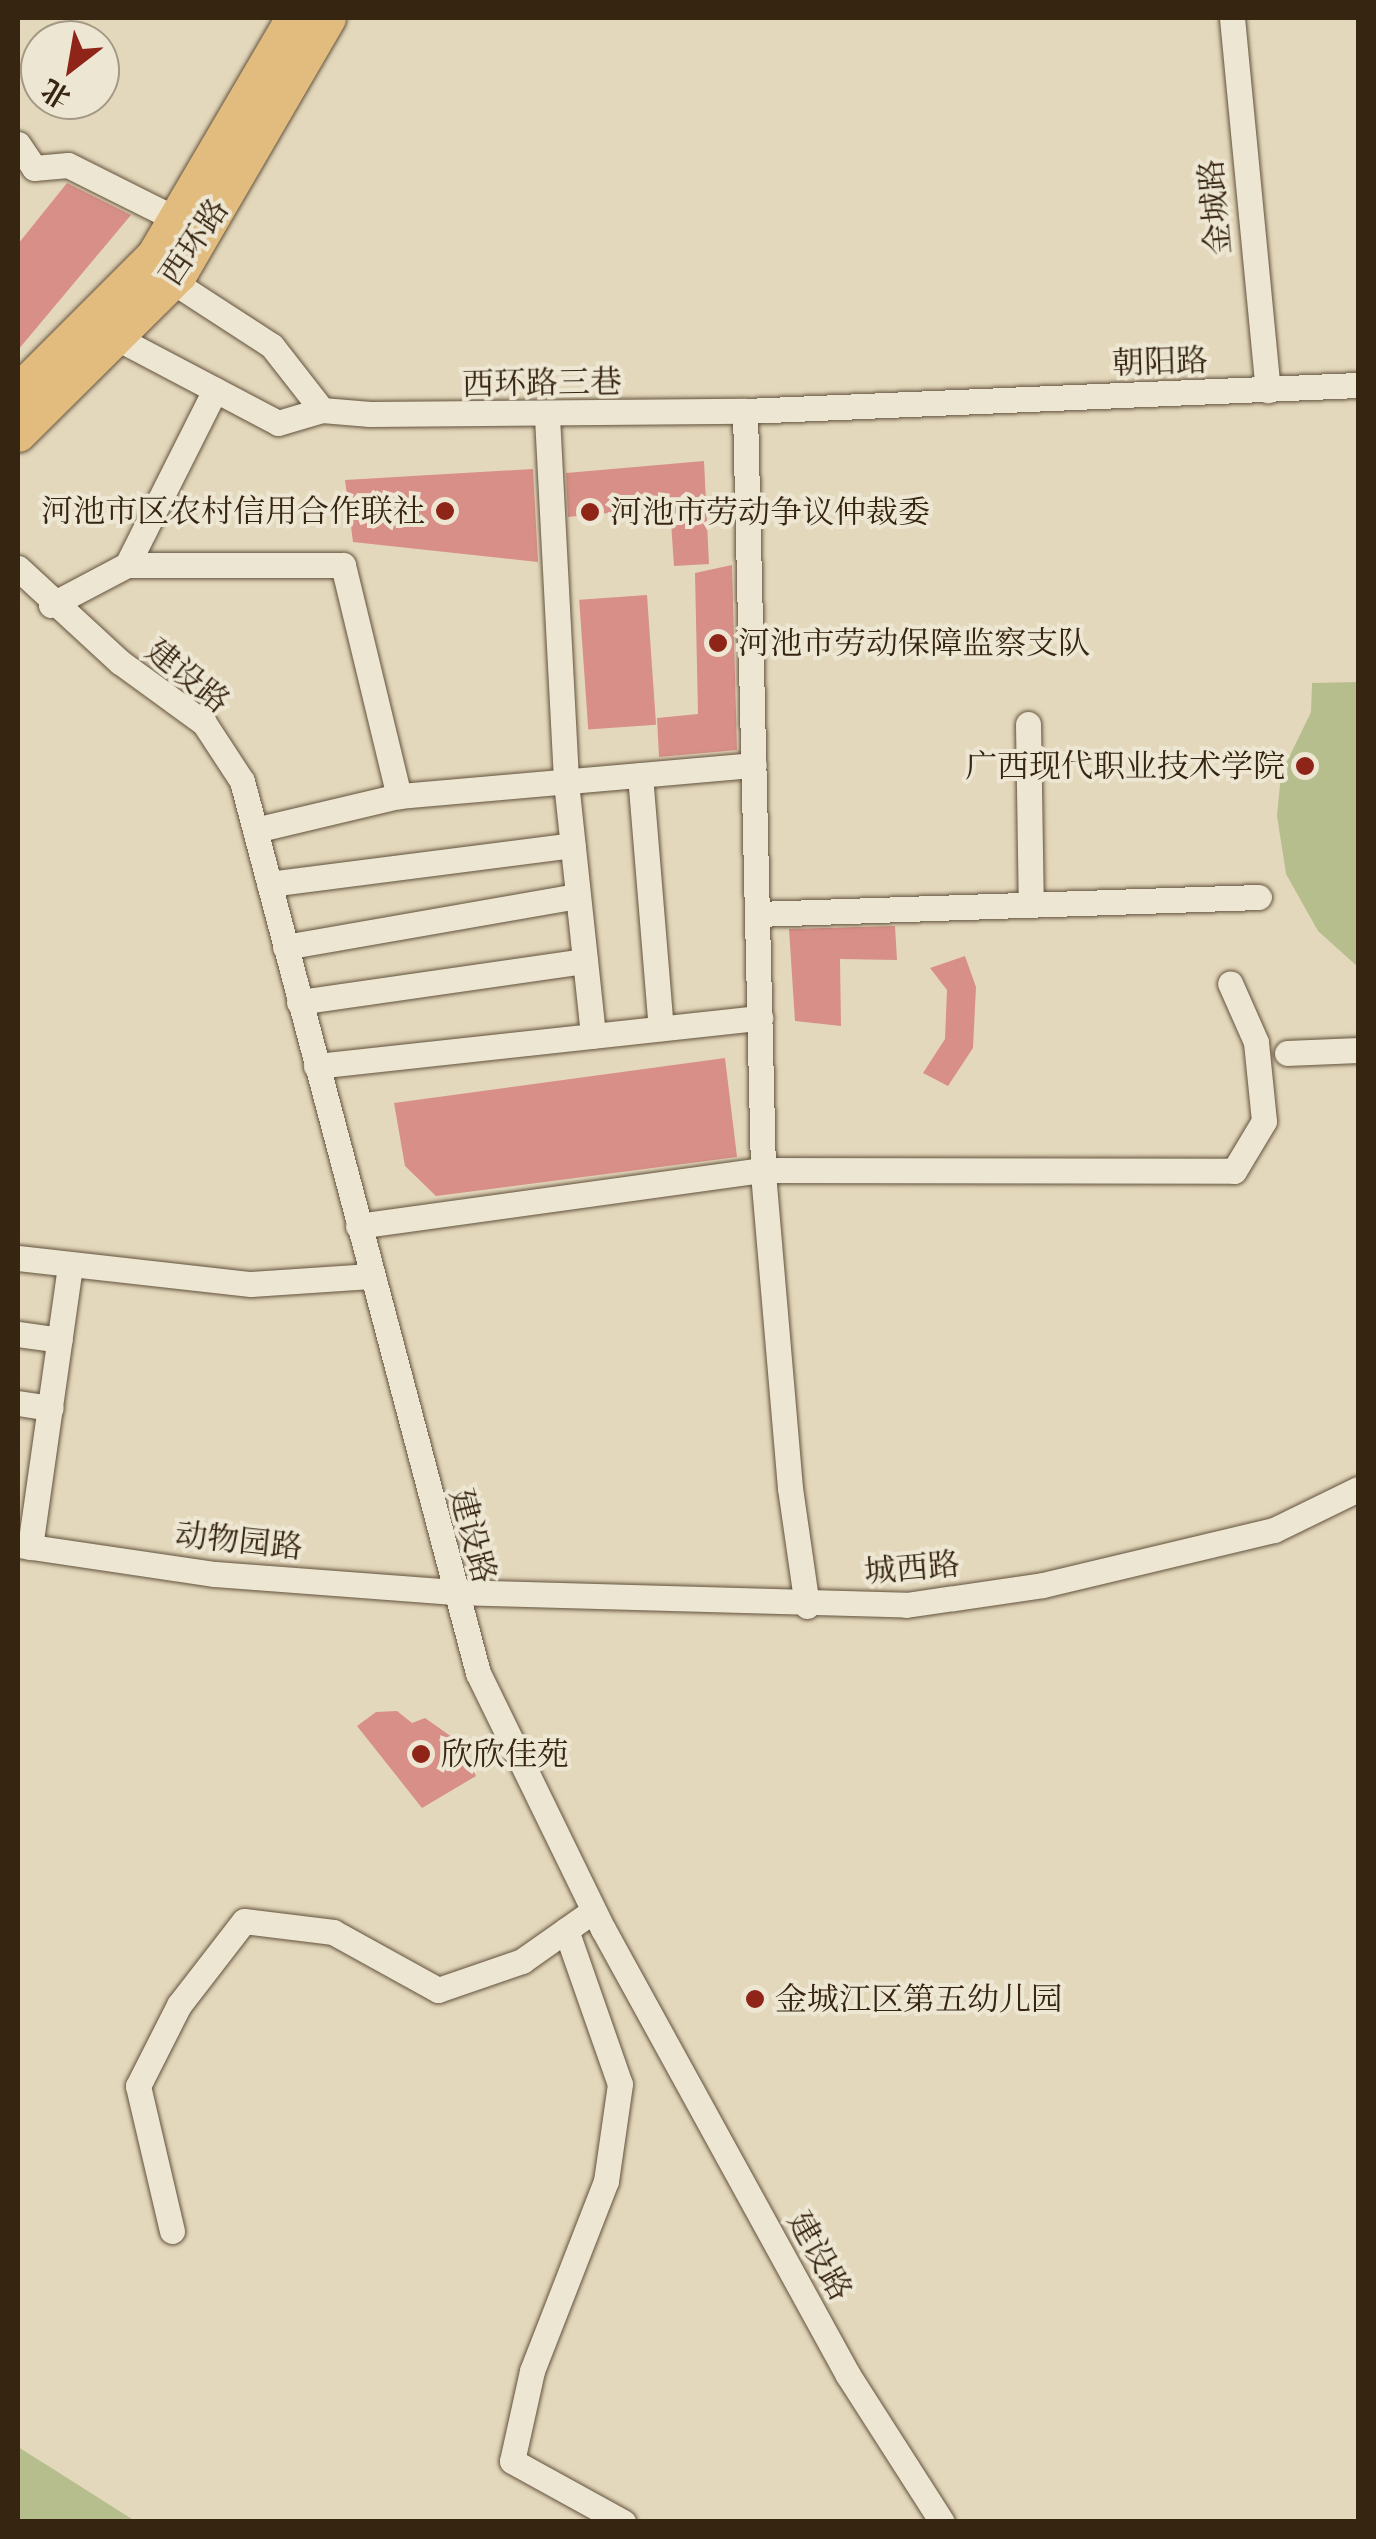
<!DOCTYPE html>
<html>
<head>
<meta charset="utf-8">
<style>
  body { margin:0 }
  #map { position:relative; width:1376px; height:2539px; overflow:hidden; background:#e4d8bc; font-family:"Libre Caslon Text","Noto Serif SC",serif }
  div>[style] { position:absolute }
  .green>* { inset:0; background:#b7be8e }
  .building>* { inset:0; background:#d88f87; transform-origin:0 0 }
  .roads { filter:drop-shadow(0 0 2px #62523c) drop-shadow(0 0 2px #62523c) }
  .minor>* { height:25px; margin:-12.5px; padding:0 12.5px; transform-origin:12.5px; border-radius:12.5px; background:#ede6d3 }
  .highway>* { height:35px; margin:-17.5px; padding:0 17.5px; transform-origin:17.5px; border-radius:17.5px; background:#e2bc7e }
  .dots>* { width:28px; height:28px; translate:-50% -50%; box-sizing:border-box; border:5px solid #ede6d3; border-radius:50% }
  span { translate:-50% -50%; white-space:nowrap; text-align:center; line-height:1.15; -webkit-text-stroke:8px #ede6d3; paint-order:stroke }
  .street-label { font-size:32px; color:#362511 }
  .poi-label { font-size:32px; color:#362511 }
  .right { translate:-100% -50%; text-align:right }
  .left { translate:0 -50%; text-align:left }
  .frame { position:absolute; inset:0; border:20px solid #362511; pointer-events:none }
  .north { position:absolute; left:20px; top:20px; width:100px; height:100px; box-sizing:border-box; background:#ede6d3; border:2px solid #a49985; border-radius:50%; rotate:211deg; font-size:28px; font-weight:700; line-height:40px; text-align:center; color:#362511 }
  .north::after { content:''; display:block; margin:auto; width:35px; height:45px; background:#8f2418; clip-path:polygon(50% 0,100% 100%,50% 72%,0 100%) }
</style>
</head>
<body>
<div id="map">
  <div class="green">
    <div style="clip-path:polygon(1358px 682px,1358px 967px,1318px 931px,1286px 874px,1277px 816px,1281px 774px,1311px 712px,1312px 683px)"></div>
    <div style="clip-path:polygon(18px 2447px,50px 2467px,135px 2521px,18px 2521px)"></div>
  </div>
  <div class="building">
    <div style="clip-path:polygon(67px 183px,131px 215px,18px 350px,18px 244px)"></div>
    <div style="clip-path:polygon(704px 461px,709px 564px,674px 566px,670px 507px,568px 517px,566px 473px)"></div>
    <div style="clip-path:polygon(533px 469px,538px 562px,353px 542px,345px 480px)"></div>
    <div style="clip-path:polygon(732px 565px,737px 750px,659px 757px,657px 718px,698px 714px,695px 573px)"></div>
    <div style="left:647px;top:595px;width:130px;height:68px;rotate:86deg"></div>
    <div style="clip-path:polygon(895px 926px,897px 960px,840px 959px,841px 1026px,795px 1021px,789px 929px)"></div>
    <div style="clip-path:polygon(965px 956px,976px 987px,973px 1048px,948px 1086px,923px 1073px,945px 1039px,947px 990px,930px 968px)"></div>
    <div style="clip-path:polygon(725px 1058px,737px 1157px,436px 1196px,405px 1166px,394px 1103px)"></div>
    <div style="clip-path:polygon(397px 1711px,412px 1723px,425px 1718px,459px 1742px,476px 1776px,422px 1808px,357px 1726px,376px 1712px)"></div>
  </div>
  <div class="roads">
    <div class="minor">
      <div style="left:1232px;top:18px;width:374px;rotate:84.5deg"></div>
      <div style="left:18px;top:144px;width:29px;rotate:56deg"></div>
      <div style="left:34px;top:168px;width:34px;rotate:-5deg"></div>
      <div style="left:68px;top:165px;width:121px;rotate:26.6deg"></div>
      <div style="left:172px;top:281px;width:119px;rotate:33deg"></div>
      <div style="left:272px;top:346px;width:81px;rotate:52deg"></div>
      <div style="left:322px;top:410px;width:48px;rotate:4.8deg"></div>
      <div style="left:370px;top:414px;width:375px;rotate:-0.5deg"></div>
      <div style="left:745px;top:411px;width:614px;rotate:-2.43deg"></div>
      <div style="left:115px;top:337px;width:184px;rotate:27.8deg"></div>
      <div style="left:278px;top:423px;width:46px;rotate:-16.5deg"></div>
      <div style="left:547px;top:417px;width:365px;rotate:87deg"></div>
      <div style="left:566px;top:782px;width:255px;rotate:83.9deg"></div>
      <div style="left:127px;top:565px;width:196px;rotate:-63.3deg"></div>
      <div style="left:18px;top:568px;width:139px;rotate:42.7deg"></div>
      <div style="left:120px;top:662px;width:104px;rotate:36deg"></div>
      <div style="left:204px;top:723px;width:69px;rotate:56.8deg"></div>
      <div style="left:242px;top:781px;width:923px;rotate:75.18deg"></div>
      <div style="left:478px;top:1673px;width:285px;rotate:64deg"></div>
      <div style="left:603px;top:1929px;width:509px;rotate:61.22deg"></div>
      <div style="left:848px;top:2375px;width:174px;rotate:57.4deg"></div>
      <div style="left:51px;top:605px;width:86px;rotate:-27.8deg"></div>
      <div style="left:127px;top:565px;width:216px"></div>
      <div style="left:343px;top:565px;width:238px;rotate:76.4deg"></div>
      <div style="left:1028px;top:724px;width:181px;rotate:89.1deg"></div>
      <div style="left:640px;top:775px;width:254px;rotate:85.3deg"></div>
      <div style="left:255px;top:830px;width:148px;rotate:-13.3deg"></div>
      <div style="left:399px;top:796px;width:356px;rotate:-5deg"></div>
      <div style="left:269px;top:884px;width:306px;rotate:-7.3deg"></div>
      <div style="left:757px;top:914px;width:502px;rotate:-1.94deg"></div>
      <div style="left:285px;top:947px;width:297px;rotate:-9.9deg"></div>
      <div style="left:299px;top:1002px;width:289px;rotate:-8.2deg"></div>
      <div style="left:1287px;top:1053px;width:71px;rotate:-2.4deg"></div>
      <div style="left:316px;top:1066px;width:447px;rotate:-6.2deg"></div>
      <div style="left:358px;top:1226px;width:409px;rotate:-7.9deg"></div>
      <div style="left:763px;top:1170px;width:759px;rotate:-91.36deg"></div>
      <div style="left:18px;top:1258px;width:234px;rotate:6.4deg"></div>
      <div style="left:251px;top:1284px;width:120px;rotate:-3.8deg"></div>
      <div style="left:18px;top:1334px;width:42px;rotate:8.1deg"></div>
      <div style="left:18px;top:1403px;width:33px;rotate:9deg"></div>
      <div style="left:18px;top:1545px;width:199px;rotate:8.4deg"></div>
      <div style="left:215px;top:1574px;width:240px;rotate:4.3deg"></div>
      <div style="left:454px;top:1592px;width:452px;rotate:1.6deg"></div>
      <div style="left:906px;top:1605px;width:138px;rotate:-8.3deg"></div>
      <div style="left:1043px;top:1585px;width:237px;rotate:-13.4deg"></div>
      <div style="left:1274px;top:1530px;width:93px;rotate:-26deg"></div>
      <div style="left:30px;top:1547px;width:284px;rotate:-81.9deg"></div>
      <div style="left:807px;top:1606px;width:119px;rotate:-98.2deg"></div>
      <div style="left:790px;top:1488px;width:319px;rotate:-94.9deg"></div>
      <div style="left:763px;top:1170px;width:471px;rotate:0.1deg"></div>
      <div style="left:1234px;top:1171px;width:58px;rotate:-59deg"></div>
      <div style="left:1264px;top:1121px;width:79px;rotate:-95.8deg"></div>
      <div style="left:1256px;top:1042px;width:64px;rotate:-113.8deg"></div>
      <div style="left:566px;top:1930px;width:163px;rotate:70.7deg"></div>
      <div style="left:620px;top:2084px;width:98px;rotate:98.2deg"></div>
      <div style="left:606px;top:2181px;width:204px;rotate:111.3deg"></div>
      <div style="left:532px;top:2371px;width:92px;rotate:102.5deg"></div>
      <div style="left:512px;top:2461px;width:127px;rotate:28.8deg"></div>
      <div style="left:172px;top:2231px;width:149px;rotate:-103.2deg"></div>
      <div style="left:138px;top:2086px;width:91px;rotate:-63.2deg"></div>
      <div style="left:179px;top:2005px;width:106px;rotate:-52.3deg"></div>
      <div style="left:244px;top:1921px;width:90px;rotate:7deg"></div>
      <div style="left:333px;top:1932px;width:120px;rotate:28.9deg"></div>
      <div style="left:438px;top:1990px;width:89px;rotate:-19deg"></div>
      <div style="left:522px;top:1961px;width:87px;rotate:-35.2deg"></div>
    </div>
    <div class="highway">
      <div style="left:18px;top:391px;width:192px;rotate:-45deg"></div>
      <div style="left:154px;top:255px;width:275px;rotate:-59.6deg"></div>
      <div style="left:18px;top:434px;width:227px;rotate:-44.8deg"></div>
      <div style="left:179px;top:274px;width:296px;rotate:-59.8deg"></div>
    </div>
  </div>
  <div class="dots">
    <div style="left:445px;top:511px;background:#8f2418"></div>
    <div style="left:590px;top:512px;background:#8f2418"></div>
    <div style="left:718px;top:643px;background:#8f2418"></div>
    <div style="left:1305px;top:766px;background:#8f2418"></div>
    <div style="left:421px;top:1754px;background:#8f2418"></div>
    <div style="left:755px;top:1999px;background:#8f2418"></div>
  </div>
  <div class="street-label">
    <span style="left:1215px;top:207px;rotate:-95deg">金城路</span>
    <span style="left:194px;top:242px;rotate:-56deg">西环路</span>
    <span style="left:1160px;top:362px;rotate:-2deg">朝阳路</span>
    <span style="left:542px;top:383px;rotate:-1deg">西环路三巷</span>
    <span style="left:188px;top:676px;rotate:39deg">建设路</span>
    <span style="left:473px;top:1536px;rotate:75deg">建设路</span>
    <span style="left:239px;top:1541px;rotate:6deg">动物园路</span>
    <span style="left:912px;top:1568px;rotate:-5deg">城西路</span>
    <span style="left:820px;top:2256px;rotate:61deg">建设路</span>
  </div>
  <div class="poi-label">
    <span class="right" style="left:425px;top:511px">河池市区农村信用合作联社</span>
    <span class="left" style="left:610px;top:512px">河池市劳动争议仲裁委</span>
    <span class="left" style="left:738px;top:643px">河池市劳动保障监察支队</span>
    <span class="right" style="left:1285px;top:766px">广西现代职业技术学院</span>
    <span class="left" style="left:441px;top:1754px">欣欣佳苑</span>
    <span class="left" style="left:775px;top:1999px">金城江区第五幼儿园</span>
  </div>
  <div class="frame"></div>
  <div class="north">北</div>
</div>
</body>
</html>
